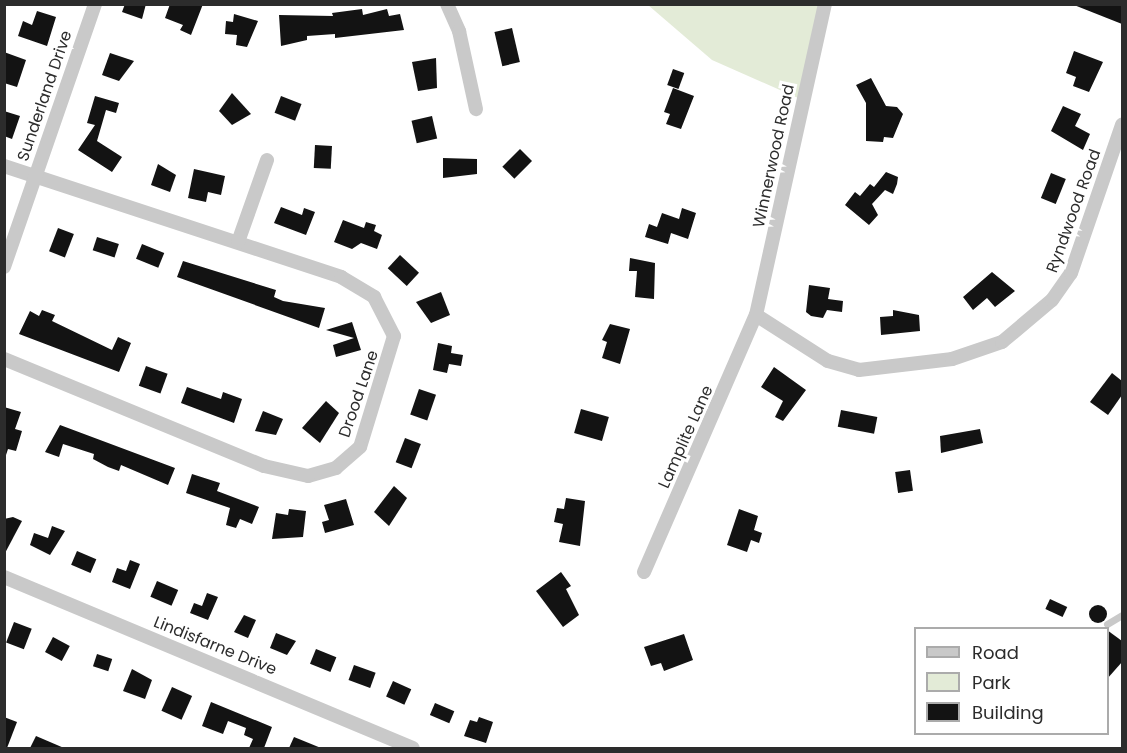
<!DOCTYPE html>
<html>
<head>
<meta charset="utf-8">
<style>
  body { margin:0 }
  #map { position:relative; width:1127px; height:753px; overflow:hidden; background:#fff; font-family:Poppins,sans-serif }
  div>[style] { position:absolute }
  .green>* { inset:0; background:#e3ebd7 }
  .building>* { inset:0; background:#131313; transform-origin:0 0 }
  .round { border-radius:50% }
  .lane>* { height:7px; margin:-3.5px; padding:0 3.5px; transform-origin:3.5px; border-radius:3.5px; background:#c9c9c9 }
  .street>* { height:14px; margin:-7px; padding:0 7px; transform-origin:7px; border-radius:7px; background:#c9c9c9 }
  span { translate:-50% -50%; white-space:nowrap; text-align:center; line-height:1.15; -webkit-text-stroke:6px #fff; paint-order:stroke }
  .street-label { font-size:16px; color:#2c2c2c }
  .frame { position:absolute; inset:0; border:6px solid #2c2c2c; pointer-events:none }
  .legend { position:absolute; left:914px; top:627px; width:195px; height:108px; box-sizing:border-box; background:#fff; border:2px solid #ababab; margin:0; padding:8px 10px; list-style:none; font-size:18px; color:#2c2c2c }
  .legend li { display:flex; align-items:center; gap:12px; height:30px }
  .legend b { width:30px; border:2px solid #ababab }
</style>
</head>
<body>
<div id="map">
  <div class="green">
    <div style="clip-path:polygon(648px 5px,819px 5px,798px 98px,712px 60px)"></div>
  </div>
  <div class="building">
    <div style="clip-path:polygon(125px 4px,146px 4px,142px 19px,122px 12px)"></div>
    <div style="clip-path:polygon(170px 4px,203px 4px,191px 35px,180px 30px,183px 25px,165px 18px)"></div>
    <div style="clip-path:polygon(1074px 4px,1122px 4px,1122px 24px,1074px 5px)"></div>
    <div style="clip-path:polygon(362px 9px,363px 15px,387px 9px,389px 16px,400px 14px,404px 30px,335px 38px,335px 34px,307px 36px,307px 40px,281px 46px,279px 15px,333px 16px,332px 13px)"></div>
    <div style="clip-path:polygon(37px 11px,56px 17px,47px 46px,18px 36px,23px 21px,32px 25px)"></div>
    <div style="clip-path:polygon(234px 14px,258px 21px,247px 47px,236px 45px,237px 35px,225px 34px,226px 21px,233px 22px)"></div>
    <div style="left:512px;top:28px;width:35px;height:18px;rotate:77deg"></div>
    <div style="clip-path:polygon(1074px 51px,1103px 62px,1089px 92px,1073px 86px,1076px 77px,1066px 73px)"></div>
    <div style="clip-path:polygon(4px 52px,26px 60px,17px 87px,4px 83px)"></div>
    <div style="clip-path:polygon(110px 53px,134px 61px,119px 81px,102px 75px)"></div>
    <div style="clip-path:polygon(436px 58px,437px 88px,418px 91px,412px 62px)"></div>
    <div style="left:673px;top:69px;width:12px;height:17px;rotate:20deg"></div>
    <div style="clip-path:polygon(871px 78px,886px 106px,897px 107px,903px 114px,893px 138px,884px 137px,883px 142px,866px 141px,866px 103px,856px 85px)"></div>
    <div style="clip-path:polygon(673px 88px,694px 96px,681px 129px,666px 124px,670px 114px,664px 112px)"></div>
    <div style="clip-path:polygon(232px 93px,251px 114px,232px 125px,219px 111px)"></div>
    <div style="clip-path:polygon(95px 96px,119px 103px,116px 113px,106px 110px,97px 141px,122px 157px,112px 172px,78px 150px,95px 125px,87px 123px)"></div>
    <div style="left:281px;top:96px;width:22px;height:18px;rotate:21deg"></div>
    <div style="clip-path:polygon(1063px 106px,1081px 114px,1075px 126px,1090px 134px,1083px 150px,1051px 131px)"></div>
    <div style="clip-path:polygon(4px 111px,20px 116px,12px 139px,4px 136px)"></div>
    <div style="left:432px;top:116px;width:23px;height:21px;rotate:77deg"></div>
    <div style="left:315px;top:145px;width:17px;height:23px;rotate:3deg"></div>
    <div style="left:520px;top:149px;width:17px;height:25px;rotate:45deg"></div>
    <div style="clip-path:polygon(443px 158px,477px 159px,477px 174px,443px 178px)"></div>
    <div style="clip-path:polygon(158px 164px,176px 175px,170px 192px,151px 185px)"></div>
    <div style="clip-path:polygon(194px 169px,225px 176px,221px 195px,208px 192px,206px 202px,188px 198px)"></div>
    <div style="clip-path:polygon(886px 172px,898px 177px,897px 184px,893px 194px,885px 190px,872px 204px,878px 215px,869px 225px,845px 205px,855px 192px,860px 196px,870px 184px,874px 187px)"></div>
    <div style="left:1051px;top:173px;width:16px;height:27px;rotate:22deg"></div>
    <div style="clip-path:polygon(281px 207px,302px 215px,304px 208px,315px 212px,306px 235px,274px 223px)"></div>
    <div style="clip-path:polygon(682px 208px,696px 213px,688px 239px,671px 233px,668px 244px,645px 237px,649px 224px,657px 227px,662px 213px,679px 219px)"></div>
    <div style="clip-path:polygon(343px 220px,364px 228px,366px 222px,376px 225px,374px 231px,382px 235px,377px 249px,361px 243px,352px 249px,334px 242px)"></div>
    <div style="left:58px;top:228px;width:17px;height:25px;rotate:21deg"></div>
    <div style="left:97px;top:237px;width:23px;height:14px;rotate:18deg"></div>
    <div style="left:142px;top:244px;width:24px;height:16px;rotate:22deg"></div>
    <div style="left:400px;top:255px;width:26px;height:18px;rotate:43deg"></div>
    <div style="clip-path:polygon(630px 258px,655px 263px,654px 299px,635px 297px,637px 271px,629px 271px)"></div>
    <div style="clip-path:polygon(183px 261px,276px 290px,274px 297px,283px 301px,325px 308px,319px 328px,177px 277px)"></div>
    <div style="clip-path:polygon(992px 272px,1015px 291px,995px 307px,987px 298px,973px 310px,963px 297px)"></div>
    <div style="clip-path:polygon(809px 285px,830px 288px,828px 299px,843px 301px,842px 312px,827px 310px,823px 318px,811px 316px,806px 312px)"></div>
    <div style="clip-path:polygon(441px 292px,450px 315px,431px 323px,416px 302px)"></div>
    <div style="clip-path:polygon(42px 310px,55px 315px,52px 321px,112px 350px,118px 337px,131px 343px,119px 372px,19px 334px,30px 311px,39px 316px)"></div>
    <div style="clip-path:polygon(893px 310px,919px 315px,920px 331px,881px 335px,880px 317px,893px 316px)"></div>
    <div style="clip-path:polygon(352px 322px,361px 350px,336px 357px,333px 345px,354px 338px,326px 330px)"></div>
    <div style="clip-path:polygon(610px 324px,630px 329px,620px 364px,602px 358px,607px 342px,602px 340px)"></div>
    <div style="clip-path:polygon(438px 343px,452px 346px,451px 353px,463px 355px,461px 366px,449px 364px,447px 373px,433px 370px)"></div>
    <div style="left:146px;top:366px;width:23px;height:21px;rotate:20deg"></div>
    <div style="clip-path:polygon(774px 367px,806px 390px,783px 421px,775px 417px,783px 401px,761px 387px)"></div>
    <div style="clip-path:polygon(1112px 373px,1122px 381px,1122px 395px,1108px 415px,1090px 402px)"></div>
    <div style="clip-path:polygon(187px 387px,221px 399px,223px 392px,242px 399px,234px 423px,181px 403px)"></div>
    <div style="left:419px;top:389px;width:18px;height:27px;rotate:19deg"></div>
    <div style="clip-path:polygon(326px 401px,339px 413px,320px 443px,302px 428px)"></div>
    <div style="clip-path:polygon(4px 407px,21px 412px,15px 429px,22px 431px,16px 451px,8px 449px,6px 455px)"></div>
    <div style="left:581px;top:409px;width:29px;height:25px;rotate:16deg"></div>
    <div style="left:841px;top:410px;width:37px;height:17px;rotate:11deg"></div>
    <div style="clip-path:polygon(263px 411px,283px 419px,276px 435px,255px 431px)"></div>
    <div style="clip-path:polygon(60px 425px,175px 468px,168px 485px,121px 465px,119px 471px,108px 467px,93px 459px,94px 454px,63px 444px,59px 457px,45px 452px)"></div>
    <div style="clip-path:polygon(980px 429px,983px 443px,941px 453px,940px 436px)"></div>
    <div style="left:405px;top:438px;width:17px;height:26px;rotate:21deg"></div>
    <div style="left:910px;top:470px;width:21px;height:15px;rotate:82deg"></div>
    <div style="clip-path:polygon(192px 474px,220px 483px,217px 491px,259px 507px,252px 524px,240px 519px,236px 528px,226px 525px,230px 508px,186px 493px)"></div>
    <div style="clip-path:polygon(394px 486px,407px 498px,389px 526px,374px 512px)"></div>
    <div style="clip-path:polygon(566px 498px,585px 501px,580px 546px,559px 542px,563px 524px,554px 522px,557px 508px,564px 509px)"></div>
    <div style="clip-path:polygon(346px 499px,354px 525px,325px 533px,322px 522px,329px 520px,324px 505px)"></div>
    <div style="clip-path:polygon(289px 509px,306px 511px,303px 537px,272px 539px,276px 513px,288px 515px)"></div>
    <div style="clip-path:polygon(739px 509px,758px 516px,754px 530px,762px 533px,759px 543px,751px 540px,747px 552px,727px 545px)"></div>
    <div style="clip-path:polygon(13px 517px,22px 521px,4px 555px,4px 519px)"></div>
    <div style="clip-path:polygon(52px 526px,65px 531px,50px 555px,30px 545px,34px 533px,48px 538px)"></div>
    <div style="left:77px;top:551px;width:21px;height:15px;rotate:23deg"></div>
    <div style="clip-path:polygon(130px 560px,140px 564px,130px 589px,112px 582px,117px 568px,126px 571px)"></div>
    <div style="clip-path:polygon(561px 572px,571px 586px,566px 589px,579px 615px,563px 627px,536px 591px)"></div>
    <div style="left:157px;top:581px;width:23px;height:17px;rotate:23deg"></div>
    <div style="clip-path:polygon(207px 593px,218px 597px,208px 620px,190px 613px,194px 603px,202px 606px)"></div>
    <div style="left:1050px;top:599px;width:19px;height:11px;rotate:25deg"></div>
    <div class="round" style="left:1089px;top:605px;width:18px;height:18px"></div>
    <div style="clip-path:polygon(244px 615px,256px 620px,248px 638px,234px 632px)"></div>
    <div style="left:14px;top:622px;width:19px;height:22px;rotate:21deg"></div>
    <div style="clip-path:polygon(1107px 630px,1122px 641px,1122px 662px,1107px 679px)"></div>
    <div style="clip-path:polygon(276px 633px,296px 641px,287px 655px,270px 648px)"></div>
    <div style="clip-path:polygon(684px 634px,693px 660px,664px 671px,661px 663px,651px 666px,644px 647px)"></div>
    <div style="left:53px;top:637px;width:19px;height:17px;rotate:28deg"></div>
    <div style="left:316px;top:649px;width:22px;height:16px;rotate:22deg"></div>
    <div style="left:97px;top:654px;width:16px;height:13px;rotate:18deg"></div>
    <div style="left:354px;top:665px;width:23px;height:16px;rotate:20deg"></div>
    <div style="clip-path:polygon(132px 669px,152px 680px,145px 699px,123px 691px)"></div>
    <div style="left:393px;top:681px;width:20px;height:17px;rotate:24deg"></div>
    <div style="left:172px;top:687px;width:22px;height:26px;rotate:24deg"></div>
    <div style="clip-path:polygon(211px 702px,272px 727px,264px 748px,249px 748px,253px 739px,244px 735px,246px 728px,228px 721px,223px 734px,202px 726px)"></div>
    <div style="left:435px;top:703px;width:21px;height:13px;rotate:23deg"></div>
    <div style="clip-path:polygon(4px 717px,17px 722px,7px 748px,4px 748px)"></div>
    <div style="clip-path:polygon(479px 717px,493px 722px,486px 743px,464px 736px,470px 720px,477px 722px)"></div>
    <div style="clip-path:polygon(36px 736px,64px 748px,30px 748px)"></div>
    <div style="clip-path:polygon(294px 737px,321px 748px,289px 748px)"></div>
  </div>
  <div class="lane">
    <div style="left:1107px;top:624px;width:17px;rotate:-31deg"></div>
  </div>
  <div class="street">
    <div style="left:447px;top:4px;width:30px;rotate:66deg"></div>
    <div style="left:459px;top:31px;width:80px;rotate:77.7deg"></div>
    <div style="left:4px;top:166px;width:355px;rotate:18.2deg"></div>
    <div style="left:341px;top:277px;width:39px;rotate:31deg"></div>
    <div style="left:374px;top:297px;width:44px;rotate:62.9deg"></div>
    <div style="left:394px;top:336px;width:116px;rotate:107deg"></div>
    <div style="left:360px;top:447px;width:32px;rotate:139deg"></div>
    <div style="left:336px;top:468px;width:29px;rotate:164deg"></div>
    <div style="left:308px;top:476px;width:45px;rotate:-167.2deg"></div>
    <div style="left:264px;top:466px;width:281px;rotate:-157.6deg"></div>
    <div style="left:238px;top:242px;width:87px;rotate:-70.5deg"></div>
    <div style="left:4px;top:267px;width:278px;rotate:-70.9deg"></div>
    <div style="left:756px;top:315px;width:85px;rotate:32.6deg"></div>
    <div style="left:828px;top:361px;width:32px;rotate:16deg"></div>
    <div style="left:859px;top:370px;width:94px;rotate:-6.7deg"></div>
    <div style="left:952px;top:359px;width:53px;rotate:-18.8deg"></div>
    <div style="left:1002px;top:342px;width:65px;rotate:-40deg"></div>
    <div style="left:1052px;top:300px;width:33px;rotate:-55deg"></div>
    <div style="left:1071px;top:273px;width:157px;rotate:-71deg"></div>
    <div style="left:644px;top:572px;width:280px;rotate:-66.5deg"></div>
    <div style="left:756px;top:315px;width:319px;rotate:-77.5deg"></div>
    <div style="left:4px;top:577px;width:443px;rotate:22.7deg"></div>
  </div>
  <div class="street-label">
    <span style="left:45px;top:96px;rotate:-71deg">Sunderland Drive</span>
    <span style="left:774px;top:156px;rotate:-78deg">Winnerwood Road</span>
    <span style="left:1074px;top:211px;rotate:-70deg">Ryndwood Road</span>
    <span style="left:359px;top:394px;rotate:-71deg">Drood Lane</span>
    <span style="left:686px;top:437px;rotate:-66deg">Lamplite Lane</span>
    <span style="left:215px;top:646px;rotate:22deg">Lindisfarne Drive</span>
  </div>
  <div class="frame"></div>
  <ul class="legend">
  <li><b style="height:8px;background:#c9c9c9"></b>Road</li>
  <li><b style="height:16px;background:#e3ebd7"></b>Park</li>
  <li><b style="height:16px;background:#131313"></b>Building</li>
  </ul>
</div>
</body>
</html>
